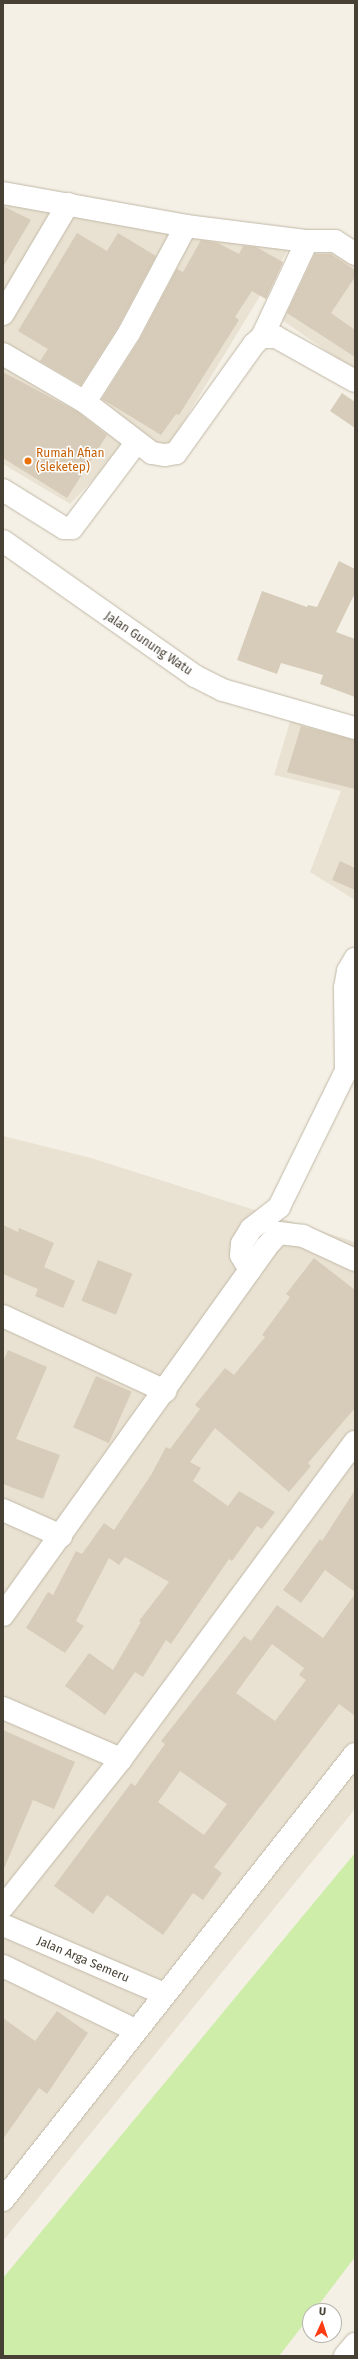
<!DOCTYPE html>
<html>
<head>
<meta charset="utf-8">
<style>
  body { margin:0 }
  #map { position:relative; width:358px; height:2359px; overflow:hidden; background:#f4f0e5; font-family:"Fira Sans",sans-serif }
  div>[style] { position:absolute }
  .residential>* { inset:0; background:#e9e2d2 }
  .green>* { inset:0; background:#cdeda9 }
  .building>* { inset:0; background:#d7ccb9; transform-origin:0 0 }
  .roads { filter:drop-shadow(0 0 1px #c1b8a7) drop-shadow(0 0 1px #c1b8a7) }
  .street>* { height:22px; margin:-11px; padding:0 11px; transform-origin:11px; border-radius:11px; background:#fff }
  .dots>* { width:11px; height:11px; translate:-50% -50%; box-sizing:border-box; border:2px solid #fff; border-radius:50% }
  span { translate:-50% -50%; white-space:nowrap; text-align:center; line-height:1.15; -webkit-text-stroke:3px #fff; paint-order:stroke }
  .food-label { font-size:12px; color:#c56008 }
  .left { translate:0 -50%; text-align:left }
  .street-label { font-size:12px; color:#474034 }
  .frame { position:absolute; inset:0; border:4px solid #474034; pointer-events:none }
  .north { position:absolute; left:302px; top:2303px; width:40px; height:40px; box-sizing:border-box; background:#fff; border:1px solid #b5b3ae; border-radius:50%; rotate:3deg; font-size:11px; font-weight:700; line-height:16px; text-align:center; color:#474034 }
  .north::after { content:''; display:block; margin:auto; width:14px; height:18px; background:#ff3c11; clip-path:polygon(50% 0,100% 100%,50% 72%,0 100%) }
</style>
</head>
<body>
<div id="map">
  <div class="residential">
    <div style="clip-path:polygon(3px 195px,291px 245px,170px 444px,131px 439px,70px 504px,3px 464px)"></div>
    <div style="clip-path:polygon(325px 230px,355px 249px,355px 371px,272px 313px)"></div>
    <div style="clip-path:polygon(292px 715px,355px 734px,355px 900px,310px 872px,341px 791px,274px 775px)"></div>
    <div style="clip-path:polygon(3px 1136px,91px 1158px,355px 1242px,355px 1809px,3px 2241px)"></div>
  </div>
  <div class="green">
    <div style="clip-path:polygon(355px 1853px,355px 2257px,314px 2311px,310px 2311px,310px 2316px,279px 2356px,3px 2356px,3px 2278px)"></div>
  </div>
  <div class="building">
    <div style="clip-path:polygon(3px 206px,31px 220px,3px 267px)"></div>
    <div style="clip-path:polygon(77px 233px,107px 251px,118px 233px,156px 256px,118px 327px,81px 385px,40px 361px,48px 349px,18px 331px)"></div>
    <div style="clip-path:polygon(201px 240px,218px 243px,239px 254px,243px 246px,256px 247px,283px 262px,266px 299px,252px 291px,235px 317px,239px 320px,179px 415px,176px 414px,161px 435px,102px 399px,140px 339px,177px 269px,183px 272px)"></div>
    <div style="clip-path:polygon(315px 254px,331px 254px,355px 270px,355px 277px,331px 313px,355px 330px,355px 357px,287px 313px)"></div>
    <div style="clip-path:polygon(3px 372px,78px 412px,107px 435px,67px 498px,3px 458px)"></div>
    <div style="clip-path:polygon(342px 393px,355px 402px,355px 428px,330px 411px)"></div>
    <div style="clip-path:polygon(339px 561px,355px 569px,355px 593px,336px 632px,355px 639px,355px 697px,320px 684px,323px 675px,281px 663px,277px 674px,237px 660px,262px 591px,307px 607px,308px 605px,317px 607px)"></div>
    <div style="clip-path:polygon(301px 726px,355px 740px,355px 789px,287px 772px)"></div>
    <div style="clip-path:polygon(340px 861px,355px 868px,355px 890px,332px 880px)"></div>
    <div style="clip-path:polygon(3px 1225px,18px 1232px,19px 1228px,54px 1243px,44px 1267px,75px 1281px,63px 1308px,35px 1296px,38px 1289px,3px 1274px)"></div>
    <div style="clip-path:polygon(314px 1258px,355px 1290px,355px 1408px,308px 1463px,311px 1466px,289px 1492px,215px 1428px,190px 1462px,201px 1468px,193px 1481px,228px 1506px,239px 1491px,275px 1512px,262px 1529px,257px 1526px,232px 1561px,229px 1559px,171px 1644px,166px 1640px,143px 1677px,135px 1672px,105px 1715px,65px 1686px,89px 1653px,113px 1670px,141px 1622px,139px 1621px,169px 1582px,125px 1557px,119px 1565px,109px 1558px,76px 1621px,84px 1626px,65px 1653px,26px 1628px,48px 1592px,53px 1595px,76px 1551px,82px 1554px,104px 1523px,114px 1530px,151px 1475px,166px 1447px,170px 1449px,200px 1409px,195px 1405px,225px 1368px,234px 1375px,265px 1337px,262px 1335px,290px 1297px,286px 1294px)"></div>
    <div style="left:98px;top:1260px;width:37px;height:44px;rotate:22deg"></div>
    <div style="clip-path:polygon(8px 1350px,47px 1367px,16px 1439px,60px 1455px,43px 1499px,3px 1484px,3px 1362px)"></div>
    <div style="left:96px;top:1376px;width:39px;height:56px;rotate:24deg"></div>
    <div style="clip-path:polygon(355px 1490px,355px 1592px,325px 1570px,301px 1603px,283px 1590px,320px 1539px,322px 1541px)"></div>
    <div style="clip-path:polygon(evenodd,355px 1594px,355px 1716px,339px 1704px,214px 1867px,222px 1873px,203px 1900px,193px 1893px,163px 1935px,107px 1895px,93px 1914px,54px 1886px,131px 1783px,135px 1786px,165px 1744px,161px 1741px,244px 1636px,251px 1641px,277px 1605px,323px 1638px,355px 1594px,272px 1644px,304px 1668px,299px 1675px,306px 1680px,275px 1721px,236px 1693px,272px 1644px,355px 1594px,180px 1771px,227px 1804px,204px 1835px,158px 1802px,180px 1771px)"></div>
    <div style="clip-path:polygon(3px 1730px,75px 1762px,54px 1809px,33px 1800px,3px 1871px)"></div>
    <div style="clip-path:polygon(57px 2011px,88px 2033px,47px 2094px,39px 2088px,3px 2139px,3px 2018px,35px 2041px)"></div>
  </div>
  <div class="roads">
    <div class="street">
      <div style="left:3px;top:193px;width:186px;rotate:10.2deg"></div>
      <div style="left:186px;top:226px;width:122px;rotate:7.1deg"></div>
      <div style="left:307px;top:241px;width:106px;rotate:115.1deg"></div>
      <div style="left:307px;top:241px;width:28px"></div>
      <div style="left:335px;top:241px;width:24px;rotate:33deg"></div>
      <div style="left:3px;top:314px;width:128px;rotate:-59.4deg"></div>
      <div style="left:3px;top:354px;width:95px;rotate:30.3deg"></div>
      <div style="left:85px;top:402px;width:84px;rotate:37.3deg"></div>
      <div style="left:152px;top:453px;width:13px;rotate:9deg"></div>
      <div style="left:165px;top:455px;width:11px;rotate:-10deg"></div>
      <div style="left:176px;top:453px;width:134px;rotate:-54.4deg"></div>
      <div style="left:254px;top:344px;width:11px;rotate:-41deg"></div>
      <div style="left:262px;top:337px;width:14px"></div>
      <div style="left:276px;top:337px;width:90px;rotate:29.1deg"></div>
      <div style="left:85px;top:402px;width:82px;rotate:-57.5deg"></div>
      <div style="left:129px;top:333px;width:121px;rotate:-62deg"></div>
      <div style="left:3px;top:490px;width:72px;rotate:31.9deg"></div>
      <div style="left:64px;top:528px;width:8px"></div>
      <div style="left:72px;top:528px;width:106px;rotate:-53deg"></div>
      <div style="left:3px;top:541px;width:235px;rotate:35.1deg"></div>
      <div style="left:195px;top:676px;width:31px;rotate:27deg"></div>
      <div style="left:223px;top:690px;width:137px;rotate:16.1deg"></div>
      <div style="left:250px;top:1270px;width:17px;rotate:-121deg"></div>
      <div style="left:241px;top:1255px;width:11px;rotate:-85deg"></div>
      <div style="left:242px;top:1244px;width:17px;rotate:-59deg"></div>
      <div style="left:251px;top:1229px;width:36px;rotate:-38deg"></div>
      <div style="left:279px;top:1207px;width:152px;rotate:-63.8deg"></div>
      <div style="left:346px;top:1071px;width:83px;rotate:-90.7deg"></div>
      <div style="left:345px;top:988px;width:17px;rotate:-80deg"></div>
      <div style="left:348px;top:971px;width:14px;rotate:-60deg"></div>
      <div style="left:3px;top:1316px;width:179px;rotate:24.8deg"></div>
      <div style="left:3px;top:1510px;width:64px;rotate:24.1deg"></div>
      <div style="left:3px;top:1615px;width:452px;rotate:-54.4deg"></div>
      <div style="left:266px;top:1247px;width:19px;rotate:-47deg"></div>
      <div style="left:279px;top:1233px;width:24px;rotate:7deg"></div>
      <div style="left:303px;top:1236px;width:57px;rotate:24.8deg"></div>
      <div style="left:3px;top:1708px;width:129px;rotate:23.4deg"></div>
      <div style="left:3px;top:1907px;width:189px;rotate:-51.4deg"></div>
      <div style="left:121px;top:1759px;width:394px;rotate:-53.6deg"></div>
      <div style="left:3px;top:1925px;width:175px;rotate:23.2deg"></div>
      <div style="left:3px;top:1966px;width:147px;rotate:25.9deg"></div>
      <div style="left:3px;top:2200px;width:568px;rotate:-51.72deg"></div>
      <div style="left:345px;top:2356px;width:16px;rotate:-50deg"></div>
    </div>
  </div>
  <div class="dots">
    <div style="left:28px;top:461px;background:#e8710a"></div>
  </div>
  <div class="food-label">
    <span class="left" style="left:36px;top:461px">Rumah Afian<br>(sleketep)</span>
  </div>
  <div class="street-label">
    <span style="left:148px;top:644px;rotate:34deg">Jalan Gunung Watu</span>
    <span style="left:83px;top:1960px;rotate:23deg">Jalan Arga Semeru</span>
  </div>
  <div class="frame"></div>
  <div class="north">U</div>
</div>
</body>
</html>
